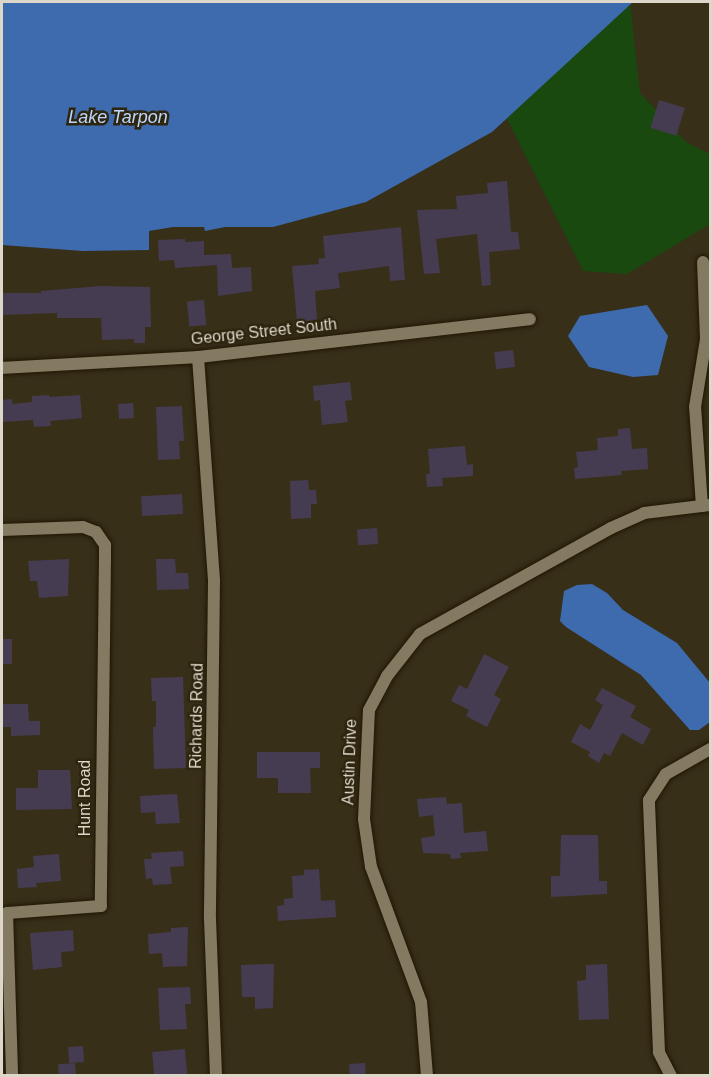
<!DOCTYPE html>
<html>
<head>
<meta charset="utf-8">
<style>
  body { margin:0 }
  #map { position:relative; width:712px; height:1077px; overflow:hidden; background:#382f19; font-family:Helvetica,sans-serif }
  div>[style] { position:absolute }
  .green>* { inset:0; background:#1a4910 }
  .water>* { inset:0; background:#3e6aae }
  .building>* { inset:0; background:#463c52; transform-origin:0 0 }
  .roads { filter:drop-shadow(0 0 2px #1f1703) drop-shadow(0 0 2px #1f1703) }
  .street>* { height:12px; margin:-6px; padding:0 6px; transform-origin:6px; border-radius:6px; background:#847961 }
  span { translate:-50% -50%; white-space:nowrap; text-align:center; line-height:1.15; -webkit-text-stroke:5px #2e250f; paint-order:stroke }
  .street-label { font-size:16px; color:#ddd7ca }
  .water-label { font-size:18px; color:#bdd6fc; font-style:italic }
  .frame { position:absolute; inset:0; border:3px solid #ddd7ca; pointer-events:none }
</style>
</head>
<body>
<div id="map">
  <div class="green">
    <div style="clip-path:polygon(630px 2px,640px 93px,686px 142px,710px 154px,710px 224px,627px 274px,583px 271px,501px 107px)"></div>
  </div>
  <div class="water">
    <div style="clip-path:polygon(2px 2px,633px 2px,492px 132px,366px 202px,273px 227px,225px 227px,205px 231px,204px 227px,173px 227px,149px 231px,149px 250px,83px 251px,2px 245px)"></div>
    <div style="clip-path:polygon(647px 305px,668px 336px,658px 375px,633px 377px,589px 367px,568px 336px,580px 316px)"></div>
    <div style="clip-path:polygon(592px 584px,607px 593px,623px 610px,677px 643px,710px 683px,710px 722px,699px 730px,690px 730px,641px 675px,566px 627px,560px 621px,564px 591px,577px 585px)"></div>
  </div>
  <div class="building">
    <div style="left:659px;top:100px;width:27px;height:29px;rotate:17deg"></div>
    <div style="clip-path:polygon(507px 181px,511px 232px,518px 232px,520px 249px,489px 252px,491px 285px,482px 286px,477px 234px,436px 239px,440px 273px,424px 274px,417px 210px,457px 209px,456px 196px,488px 193px,487px 183px)"></div>
    <div style="clip-path:polygon(401px 227px,405px 280px,390px 281px,389px 266px,338px 273px,340px 288px,315px 291px,317px 320px,297px 322px,292px 266px,319px 264px,318px 259px,325px 258px,323px 236px)"></div>
    <div style="clip-path:polygon(185px 239px,185px 242px,204px 241px,204px 255px,231px 254px,232px 268px,251px 267px,252px 291px,218px 296px,217px 265px,175px 268px,174px 260px,159px 261px,158px 240px)"></div>
    <div style="clip-path:polygon(101px 286px,150px 287px,151px 327px,145px 327px,145px 343px,134px 343px,134px 339px,102px 340px,101px 318px,57px 318px,57px 313px,2px 315px,2px 293px,41px 293px,41px 291px)"></div>
    <div style="left:204px;top:300px;width:25px;height:17px;rotate:85deg"></div>
    <div style="left:513px;top:350px;width:17px;height:19px;rotate:83deg"></div>
    <div style="clip-path:polygon(350px 382px,352px 400px,345px 401px,348px 422px,322px 425px,320px 400px,314px 401px,313px 386px)"></div>
    <div style="clip-path:polygon(49px 395px,49px 397px,80px 395px,82px 418px,50px 421px,51px 426px,34px 427px,33px 420px,2px 422px,2px 400px,12px 399px,12px 404px,32px 402px,32px 396px)"></div>
    <div style="left:133px;top:403px;width:15px;height:15px;rotate:86deg"></div>
    <div style="clip-path:polygon(182px 406px,184px 441px,179px 441px,180px 459px,158px 460px,156px 407px)"></div>
    <div style="clip-path:polygon(630px 428px,632px 449px,647px 448px,648px 469px,621px 471px,622px 475px,575px 479px,574px 468px,578px 467px,576px 452px,598px 450px,597px 438px,618px 436px,618px 429px)"></div>
    <div style="clip-path:polygon(465px 446px,467px 465px,473px 464px,473px 476px,442px 478px,443px 486px,427px 487px,426px 474px,430px 474px,428px 449px)"></div>
    <div style="clip-path:polygon(308px 480px,309px 490px,316px 490px,317px 504px,311px 504px,311px 518px,291px 519px,290px 481px)"></div>
    <div style="left:182px;top:494px;width:20px;height:41px;rotate:87deg"></div>
    <div style="left:377px;top:528px;width:16px;height:20px;rotate:86deg"></div>
    <div style="clip-path:polygon(69px 559px,68px 596px,39px 598px,37px 581px,30px 581px,28px 561px)"></div>
    <div style="clip-path:polygon(156px 559px,175px 559px,176px 573px,188px 573px,189px 589px,157px 590px)"></div>
    <div style="left:2px;top:639px;width:10px;height:25px"></div>
    <div style="clip-path:polygon(484px 654px,509px 667px,494px 695px,501px 699px,487px 727px,466px 716px,469px 710px,451px 701px,459px 685px,467px 689px)"></div>
    <div style="clip-path:polygon(183px 677px,186px 768px,154px 769px,153px 727px,156px 727px,156px 701px,152px 701px,151px 678px)"></div>
    <div style="clip-path:polygon(602px 688px,636px 706px,630px 717px,651px 729px,643px 745px,622px 733px,610px 756px,604px 753px,599px 763px,588px 756px,590px 752px,571px 742px,580px 724px,590px 730px,603px 705px,595px 700px)"></div>
    <div style="clip-path:polygon(2px 704px,28px 704px,29px 721px,40px 721px,40px 735px,11px 736px,11px 727px,2px 727px)"></div>
    <div style="clip-path:polygon(257px 752px,320px 752px,320px 768px,310px 768px,311px 793px,278px 793px,278px 778px,257px 778px)"></div>
    <div style="clip-path:polygon(38px 770px,70px 770px,72px 809px,16px 810px,16px 788px,38px 788px)"></div>
    <div style="clip-path:polygon(177px 794px,180px 823px,156px 824px,155px 812px,141px 813px,140px 796px)"></div>
    <div style="clip-path:polygon(446px 797px,447px 804px,462px 803px,464px 833px,486px 831px,488px 851px,460px 853px,461px 858px,451px 859px,450px 854px,423px 853px,421px 838px,435px 836px,433px 815px,419px 817px,417px 799px)"></div>
    <div style="clip-path:polygon(561px 835px,598px 835px,599px 881px,607px 881px,607px 894px,551px 897px,551px 876px,560px 876px)"></div>
    <div style="clip-path:polygon(183px 851px,184px 866px,170px 867px,172px 884px,153px 885px,152px 878px,146px 879px,144px 859px,152px 859px,151px 853px)"></div>
    <div style="clip-path:polygon(59px 854px,61px 881px,36px 883px,37px 887px,18px 888px,17px 869px,34px 867px,33px 856px)"></div>
    <div style="clip-path:polygon(319px 869px,321px 901px,335px 900px,336px 917px,278px 921px,277px 906px,284px 905px,284px 899px,293px 898px,292px 876px,304px 875px,304px 870px)"></div>
    <div style="clip-path:polygon(188px 927px,187px 966px,163px 967px,162px 953px,149px 954px,148px 934px,171px 932px,171px 928px)"></div>
    <div style="clip-path:polygon(73px 930px,74px 951px,61px 952px,62px 967px,33px 970px,30px 933px)"></div>
    <div style="clip-path:polygon(274px 964px,273px 1008px,255px 1009px,255px 997px,242px 997px,241px 965px)"></div>
    <div style="clip-path:polygon(607px 964px,609px 1019px,579px 1020px,577px 981px,586px 980px,586px 965px)"></div>
    <div style="clip-path:polygon(190px 987px,191px 1004px,185px 1004px,187px 1029px,160px 1030px,158px 988px)"></div>
    <div style="left:83px;top:1046px;width:16px;height:15px;rotate:86deg"></div>
    <div style="left:185px;top:1049px;width:25px;height:33px;rotate:85deg"></div>
    <div style="left:75px;top:1063px;width:13px;height:17px;rotate:86deg"></div>
    <div style="left:365px;top:1063px;width:13px;height:16px;rotate:86deg"></div>
  </div>
  <div class="roads">
    <div class="street">
      <div style="left:198px;top:357px;width:225px;rotate:85.9deg"></div>
      <div style="left:214px;top:581px;width:338px;rotate:90.7deg"></div>
      <div style="left:210px;top:919px;width:157px;rotate:87.8deg"></div>
      <div style="left:2px;top:368px;width:196px;rotate:-3.2deg"></div>
      <div style="left:198px;top:357px;width:334px;rotate:-6.5deg"></div>
      <div style="left:702px;top:506px;width:99px;rotate:-94deg"></div>
      <div style="left:695px;top:407px;width:69px;rotate:-80.8deg"></div>
      <div style="left:706px;top:339px;width:77px;rotate:-92.2deg"></div>
      <div style="left:2px;top:530px;width:81px;rotate:-2.1deg"></div>
      <div style="left:83px;top:527px;width:14px;rotate:21deg"></div>
      <div style="left:96px;top:532px;width:16px;rotate:55deg"></div>
      <div style="left:105px;top:545px;width:13px;rotate:90deg"></div>
      <div style="left:105px;top:558px;width:348px;rotate:90.7deg"></div>
      <div style="left:101px;top:906px;width:94px;rotate:175.7deg"></div>
      <div style="left:7px;top:913px;width:163px;rotate:88.2deg"></div>
      <div style="left:427px;top:1076px;width:74px;rotate:-94.6deg"></div>
      <div style="left:421px;top:1002px;width:144px;rotate:-110.3deg"></div>
      <div style="left:371px;top:867px;width:49px;rotate:-98.3deg"></div>
      <div style="left:364px;top:819px;width:109px;rotate:-87.4deg"></div>
      <div style="left:369px;top:710px;width:38px;rotate:-62deg"></div>
      <div style="left:387px;top:676px;width:53px;rotate:-51.8deg"></div>
      <div style="left:420px;top:634px;width:218px;rotate:-29deg"></div>
      <div style="left:611px;top:528px;width:36px;rotate:-24deg"></div>
      <div style="left:644px;top:513px;width:66px;rotate:-6.9deg"></div>
      <div style="left:671px;top:1076px;width:27px;rotate:-117deg"></div>
      <div style="left:659px;top:1052px;width:252px;rotate:-92.3deg"></div>
      <div style="left:649px;top:800px;width:31px;rotate:-57deg"></div>
      <div style="left:666px;top:774px;width:51px;rotate:-29.6deg"></div>
    </div>
  </div>
  <div class="street-label">
    <span style="left:264px;top:332px;rotate:-6deg">George Street South</span>
    <span style="left:197px;top:716px;rotate:-89deg">Richards Road</span>
    <span style="left:350px;top:762px;rotate:-88deg">Austin Drive</span>
    <span style="left:85px;top:798px;rotate:-90deg">Hunt Road</span>
  </div>
  <div class="water-label">
    <span style="left:118px;top:117px">Lake Tarpon</span>
  </div>
  <div class="frame"></div>
</div>
</body>
</html>
